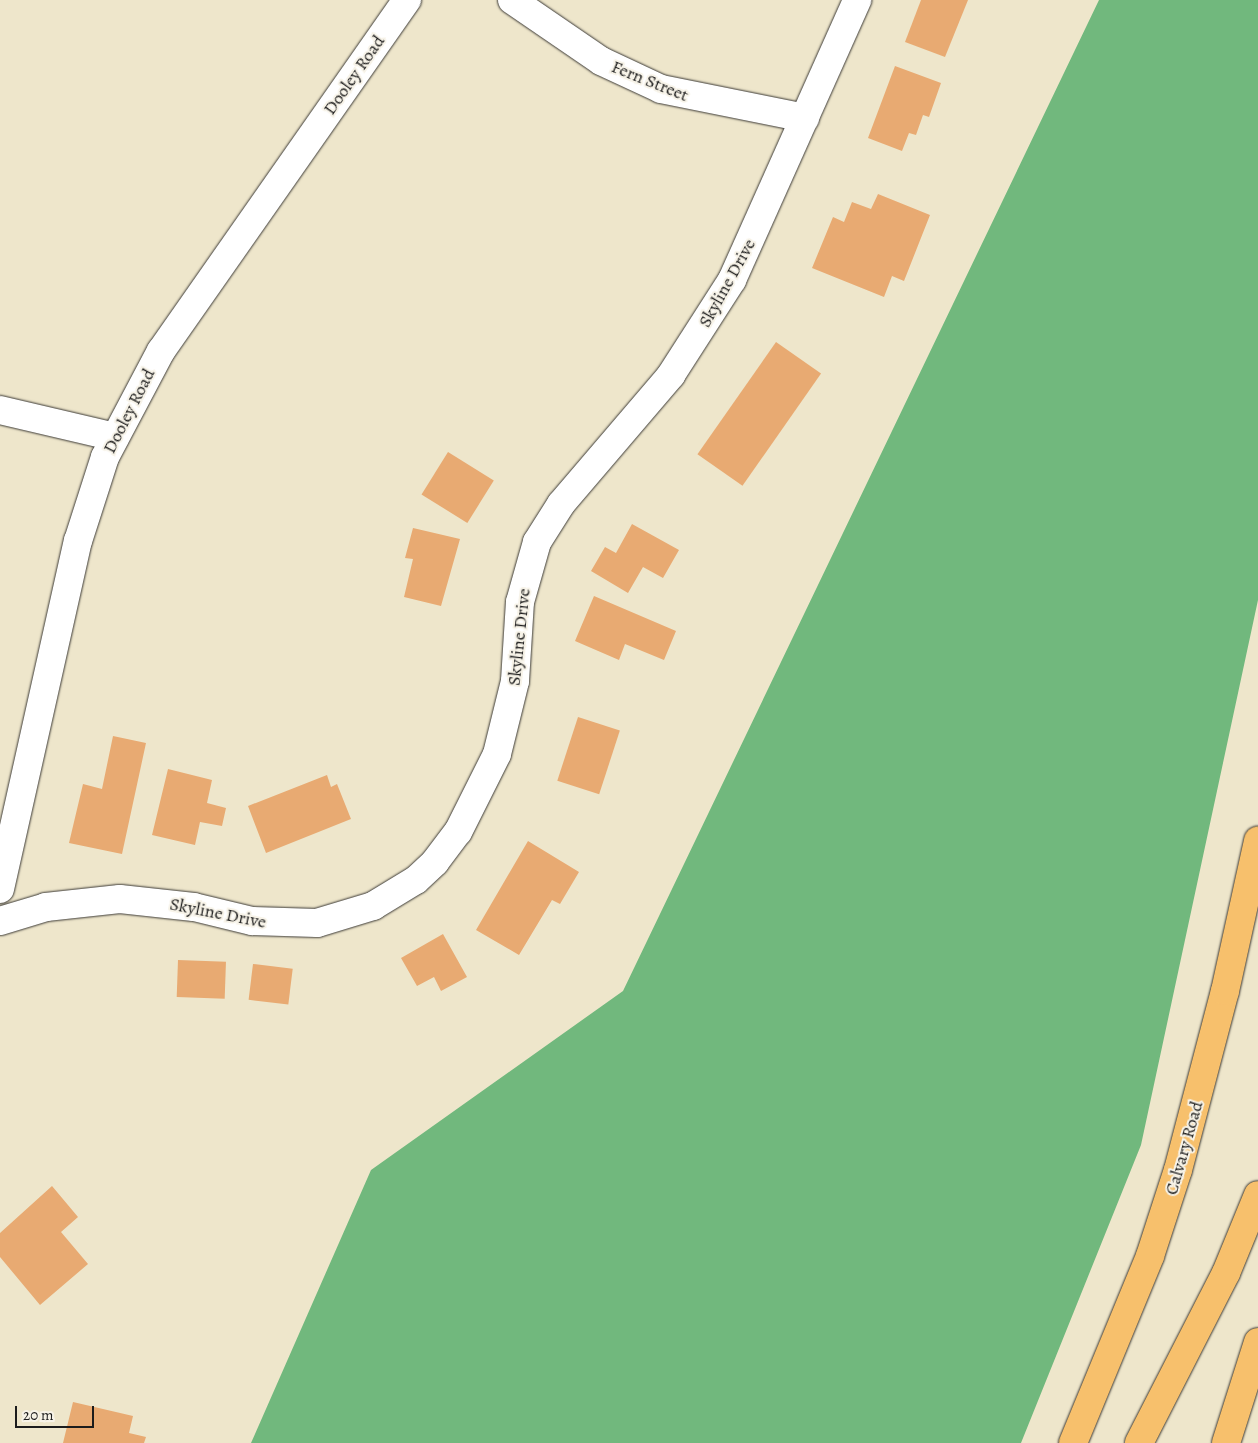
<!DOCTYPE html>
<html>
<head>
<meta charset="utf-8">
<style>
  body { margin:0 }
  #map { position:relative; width:1258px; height:1443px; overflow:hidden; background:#eee6cb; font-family:Alegreya,serif }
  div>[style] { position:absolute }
  .forest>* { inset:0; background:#71b87d }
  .building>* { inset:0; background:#e8aa72; transform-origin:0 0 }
  .roads { filter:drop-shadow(0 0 1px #3c3a36) drop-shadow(0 0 1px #3c3a36) }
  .minor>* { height:28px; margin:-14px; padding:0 14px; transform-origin:14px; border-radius:14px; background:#fff }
  .major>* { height:28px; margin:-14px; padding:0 14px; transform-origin:14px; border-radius:14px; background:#f7c06c }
  .highway>* { height:28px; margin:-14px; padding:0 14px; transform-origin:14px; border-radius:14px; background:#f7c06c }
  span { translate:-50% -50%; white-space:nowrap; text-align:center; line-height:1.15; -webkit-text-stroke:4px #f7f3e8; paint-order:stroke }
  .street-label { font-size:18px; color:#1c1c1c }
  .scale { position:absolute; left:15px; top:1406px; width:79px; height:22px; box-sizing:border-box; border:2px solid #1c1c1c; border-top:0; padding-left:6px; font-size:15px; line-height:18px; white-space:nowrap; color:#1c1c1c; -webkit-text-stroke:4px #f7f3e8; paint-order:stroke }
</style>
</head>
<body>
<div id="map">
  <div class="forest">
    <div style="clip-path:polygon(1099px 0,1258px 0,1258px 600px,1141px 1145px,1021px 1443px,251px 1443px,371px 1170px,623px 991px)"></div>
  </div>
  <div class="building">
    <div style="clip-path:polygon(921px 0,968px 0,945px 57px,905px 42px)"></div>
    <div style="clip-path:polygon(895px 66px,941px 83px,929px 117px,923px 115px,916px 135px,909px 133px,902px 151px,868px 138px)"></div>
    <div style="clip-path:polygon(878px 194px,930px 215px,904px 281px,892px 276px,884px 297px,812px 268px,833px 217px,844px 222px,852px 202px,871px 209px)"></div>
    <div style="left:776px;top:342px;width:55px;height:137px;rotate:35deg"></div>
    <div style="left:448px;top:452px;width:54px;height:50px;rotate:32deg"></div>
    <div style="clip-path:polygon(632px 524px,679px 550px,663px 578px,643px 567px,628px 593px,591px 571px,605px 547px,616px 553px)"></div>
    <div style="clip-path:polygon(413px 528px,460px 539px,441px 606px,404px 597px,413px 559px,405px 558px)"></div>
    <div style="clip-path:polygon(594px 596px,676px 631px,664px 660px,625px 644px,619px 660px,575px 641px)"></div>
    <div style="left:578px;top:717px;width:44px;height:67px;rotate:18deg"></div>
    <div style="clip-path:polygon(113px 736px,146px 743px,122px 854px,69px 843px,83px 784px,102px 789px)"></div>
    <div style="clip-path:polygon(168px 769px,212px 780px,207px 803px,226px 808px,222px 826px,200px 822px,195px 845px,152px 835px)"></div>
    <div style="clip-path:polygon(327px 775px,331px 787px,337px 784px,351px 819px,266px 853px,248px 806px)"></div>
    <div style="clip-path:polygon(528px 841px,579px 872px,560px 904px,552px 900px,519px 955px,476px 930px)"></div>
    <div style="clip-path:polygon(443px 934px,467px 977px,441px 991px,434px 977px,417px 986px,401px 958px)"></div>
    <div style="left:178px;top:960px;width:48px;height:37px;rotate:2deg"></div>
    <div style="left:253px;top:964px;width:40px;height:36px;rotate:7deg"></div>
    <div style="clip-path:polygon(52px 1186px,78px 1217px,61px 1232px,88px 1264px,40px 1305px,0 1257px,0 1233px)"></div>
    <div style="clip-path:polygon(73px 1402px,133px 1416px,129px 1433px,146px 1437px,144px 1443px,63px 1443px)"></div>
  </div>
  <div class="roads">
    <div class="minor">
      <div style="left:512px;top:0;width:108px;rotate:34.4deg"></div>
      <div style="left:601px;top:61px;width:66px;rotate:25deg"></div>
      <div style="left:661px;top:89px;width:147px;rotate:11.4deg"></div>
      <div style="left:0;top:410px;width:118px;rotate:13.2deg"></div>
      <div style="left:0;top:889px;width:357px;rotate:-77.4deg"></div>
      <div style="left:78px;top:541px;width:88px;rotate:-72.2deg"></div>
      <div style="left:105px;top:457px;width:120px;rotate:-62.2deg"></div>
      <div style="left:161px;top:351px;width:429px;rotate:-55deg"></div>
      <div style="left:0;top:921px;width:48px;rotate:-16.9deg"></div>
      <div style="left:46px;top:907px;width:74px;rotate:-6.2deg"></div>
      <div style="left:120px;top:899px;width:74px;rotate:6.2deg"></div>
      <div style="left:194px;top:907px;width:60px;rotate:13.6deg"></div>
      <div style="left:252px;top:921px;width:65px;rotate:1.8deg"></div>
      <div style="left:317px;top:923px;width:59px;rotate:-16.9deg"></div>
      <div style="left:373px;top:906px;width:50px;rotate:-31.2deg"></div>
      <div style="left:416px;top:880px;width:26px;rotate:-43deg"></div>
      <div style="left:435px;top:862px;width:38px;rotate:-53deg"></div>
      <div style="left:458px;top:832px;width:87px;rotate:-63.4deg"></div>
      <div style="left:497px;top:754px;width:75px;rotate:-76.1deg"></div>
      <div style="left:515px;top:681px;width:79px;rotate:-86.4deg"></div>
      <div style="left:520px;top:602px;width:62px;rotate:-74.2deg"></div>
      <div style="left:537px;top:542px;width:45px;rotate:-57.7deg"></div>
      <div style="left:561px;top:504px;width:170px;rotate:-49.5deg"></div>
      <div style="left:671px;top:375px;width:113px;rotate:-57.3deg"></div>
      <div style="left:732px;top:280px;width:307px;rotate:-65.9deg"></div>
    </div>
    <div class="major">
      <div style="left:1073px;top:1443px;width:202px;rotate:-67.6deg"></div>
      <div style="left:1150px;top:1256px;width:90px;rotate:-72deg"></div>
      <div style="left:1178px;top:1170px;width:185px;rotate:-75.3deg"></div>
      <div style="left:1225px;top:991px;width:154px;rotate:-77.6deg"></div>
    </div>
    <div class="highway">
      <div style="left:1139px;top:1443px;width:191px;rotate:-62.9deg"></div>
      <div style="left:1226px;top:1273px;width:84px;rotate:-67.7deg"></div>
      <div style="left:1226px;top:1443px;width:106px;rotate:-72.4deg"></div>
    </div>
  </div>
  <div class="street-label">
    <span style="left:354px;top:75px;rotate:-55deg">Dooley Road</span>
    <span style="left:650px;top:81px;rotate:22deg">Fern Street</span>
    <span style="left:727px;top:283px;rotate:-61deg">Skyline Drive</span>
    <span style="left:129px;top:411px;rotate:-63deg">Dooley Road</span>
    <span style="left:519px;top:637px;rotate:-84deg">Skyline Drive</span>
    <span style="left:218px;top:913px;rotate:11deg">Skyline Drive</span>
    <span style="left:1184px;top:1148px;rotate:-74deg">Calvary Road</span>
  </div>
  <div class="scale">20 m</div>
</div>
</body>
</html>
